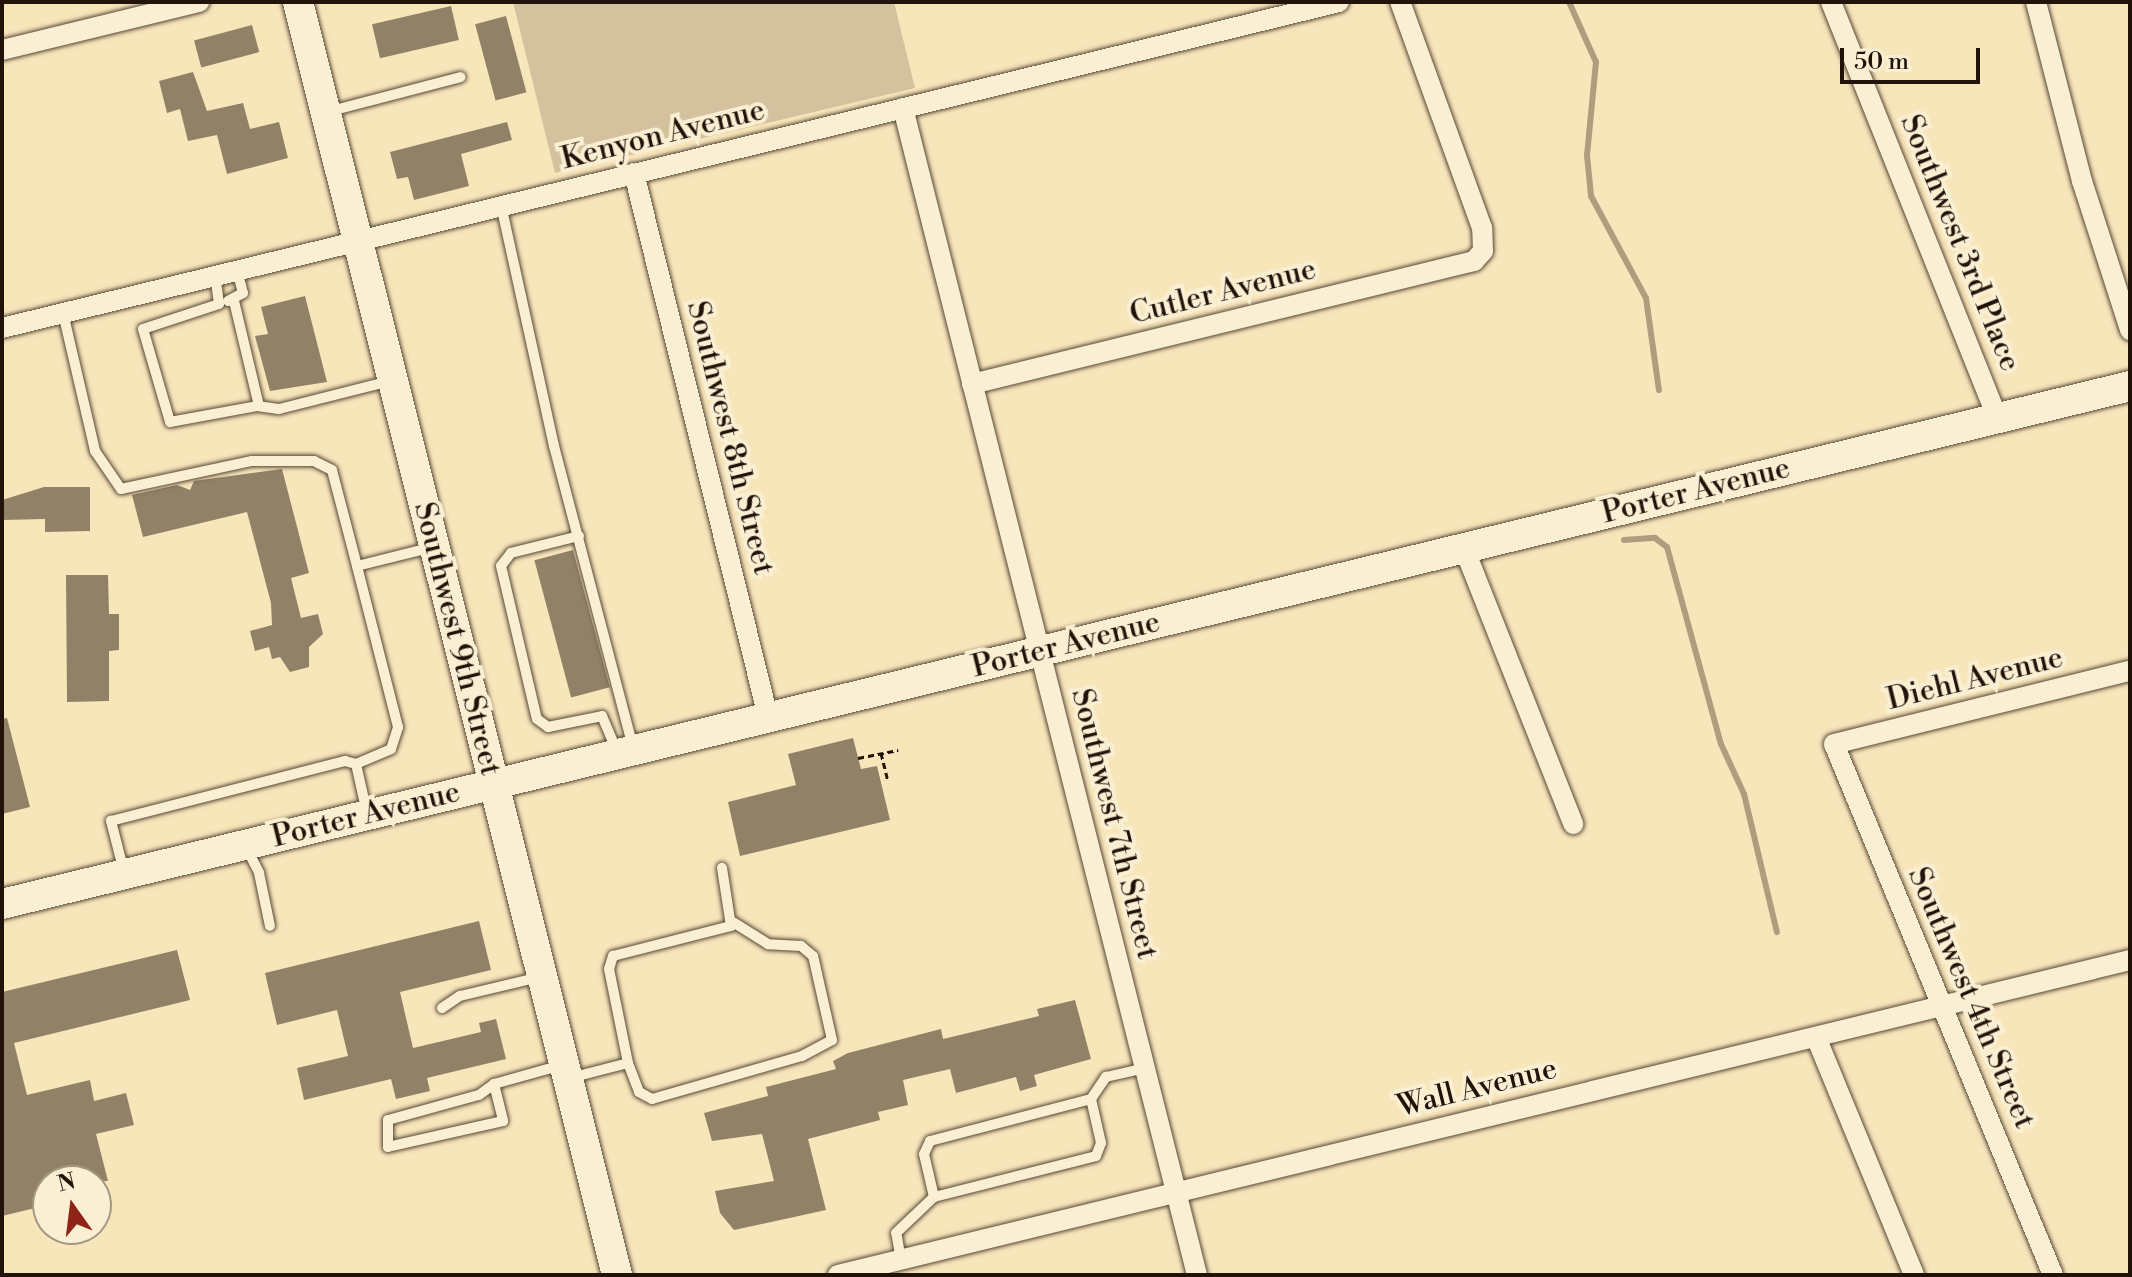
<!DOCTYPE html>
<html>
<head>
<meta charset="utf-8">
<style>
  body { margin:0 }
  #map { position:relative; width:2132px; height:1277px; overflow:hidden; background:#f8e6bb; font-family:"Libre Bodoni",serif }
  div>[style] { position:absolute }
  .green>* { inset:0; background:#d3c29d }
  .stream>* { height:6px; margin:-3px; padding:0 3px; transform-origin:3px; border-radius:3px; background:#af9e7e }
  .building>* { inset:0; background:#918166; transform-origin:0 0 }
  .path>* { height:3px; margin-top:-1.5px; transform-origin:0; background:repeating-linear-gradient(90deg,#211309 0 6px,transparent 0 10px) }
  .roads { filter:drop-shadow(0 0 2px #574836) drop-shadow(0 0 2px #574836) }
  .lane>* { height:10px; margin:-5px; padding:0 5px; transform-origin:5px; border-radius:5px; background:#faefd3 }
  .street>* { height:20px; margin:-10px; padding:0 10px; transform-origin:10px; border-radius:10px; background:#faefd3 }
  .secondary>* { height:30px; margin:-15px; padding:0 15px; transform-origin:15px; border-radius:15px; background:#faefd3 }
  span { translate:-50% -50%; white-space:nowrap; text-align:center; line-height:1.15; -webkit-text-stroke:8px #faefd3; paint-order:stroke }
  .street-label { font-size:30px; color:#211309 }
  .frame { position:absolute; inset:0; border:4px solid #211309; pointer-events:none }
  .north { position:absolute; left:32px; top:1165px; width:80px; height:80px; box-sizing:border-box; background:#faefd3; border:2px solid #a39782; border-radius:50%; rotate:346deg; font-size:22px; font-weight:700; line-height:32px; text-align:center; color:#211309 }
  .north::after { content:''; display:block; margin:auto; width:28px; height:36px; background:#8f2418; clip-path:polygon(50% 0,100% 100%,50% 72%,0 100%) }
  .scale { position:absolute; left:1840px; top:48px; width:140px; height:36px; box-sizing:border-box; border:4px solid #211309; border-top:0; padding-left:10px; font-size:24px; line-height:28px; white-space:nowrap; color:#211309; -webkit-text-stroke:6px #faefd3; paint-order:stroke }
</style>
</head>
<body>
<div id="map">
  <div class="green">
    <div style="clip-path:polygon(513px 2px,894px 2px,915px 88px,555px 173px)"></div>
  </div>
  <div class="stream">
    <div style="left:1569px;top:2px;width:66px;rotate:65.8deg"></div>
    <div style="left:1596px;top:62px;width:93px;rotate:95.5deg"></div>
    <div style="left:1587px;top:155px;width:41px;rotate:84.4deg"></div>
    <div style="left:1591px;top:196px;width:116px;rotate:61.7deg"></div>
    <div style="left:1646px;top:298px;width:93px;rotate:82deg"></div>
    <div style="left:1624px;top:540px;width:31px;rotate:-4deg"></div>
    <div style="left:1655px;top:538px;width:15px;rotate:37deg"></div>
    <div style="left:1667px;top:547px;width:204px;rotate:74.7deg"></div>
    <div style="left:1721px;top:744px;width:55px;rotate:65.3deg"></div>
    <div style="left:1744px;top:794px;width:142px;rotate:76.6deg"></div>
  </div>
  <div class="building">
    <div style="left:451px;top:6px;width:35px;height:81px;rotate:77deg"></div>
    <div style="left:506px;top:16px;width:79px;height:32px;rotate:75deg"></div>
    <div style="left:252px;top:25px;width:28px;height:60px;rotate:75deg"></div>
    <div style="clip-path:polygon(193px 72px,207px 111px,243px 103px,250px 129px,279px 122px,288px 158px,227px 174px,217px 135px,188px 141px,180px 109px,167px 113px,159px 81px)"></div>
    <div style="clip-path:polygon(507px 122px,512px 140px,461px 154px,469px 186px,414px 200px,408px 177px,397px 179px,390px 152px)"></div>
    <div style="clip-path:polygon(305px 296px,327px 382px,270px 391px,255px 336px,268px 334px,261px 307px)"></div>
    <div style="clip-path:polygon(282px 469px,309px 573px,291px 578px,301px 618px,318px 614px,323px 634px,309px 647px,309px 667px,290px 672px,280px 657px,272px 659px,269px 647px,255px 651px,250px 631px,272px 625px,271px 603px,247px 512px,143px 537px,132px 495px,177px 485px,190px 490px,194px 481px)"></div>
    <div style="clip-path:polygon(44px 487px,90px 487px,90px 531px,45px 532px,45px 519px,2px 520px,2px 500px)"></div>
    <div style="left:573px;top:550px;width:142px;height:40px;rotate:75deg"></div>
    <div style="clip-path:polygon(66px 575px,108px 575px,109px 614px,119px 614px,119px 650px,109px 651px,109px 701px,67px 702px)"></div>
    <div style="clip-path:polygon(7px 718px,30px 807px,2px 814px,2px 719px)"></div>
    <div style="clip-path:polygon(853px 738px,861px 769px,877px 766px,890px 820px,740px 856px,728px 802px,796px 785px,788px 754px)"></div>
    <div style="clip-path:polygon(479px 921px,491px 970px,400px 992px,413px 1048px,481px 1032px,479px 1023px,496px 1019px,506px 1059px,427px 1078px,430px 1091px,396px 1099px,391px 1079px,304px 1100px,297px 1068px,348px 1056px,337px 1010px,277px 1025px,265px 973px)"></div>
    <div style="clip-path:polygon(177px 950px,190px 1000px,14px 1043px,27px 1095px,90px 1080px,94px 1101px,126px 1093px,134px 1125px,96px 1134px,108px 1181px,48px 1181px,48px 1205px,2px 1216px,2px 992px)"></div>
    <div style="clip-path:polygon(1075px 1000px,1091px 1059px,1034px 1075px,1037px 1086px,1020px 1091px,1016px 1077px,956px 1093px,950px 1069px,903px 1080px,908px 1105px,878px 1112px,880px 1120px,808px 1139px,826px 1210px,734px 1230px,720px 1213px,715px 1191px,774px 1181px,762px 1134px,712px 1141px,704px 1113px,768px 1096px,766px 1087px,836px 1069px,833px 1061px,848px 1053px,941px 1029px,943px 1039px,1039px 1016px,1037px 1009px)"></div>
  </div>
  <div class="path">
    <div style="left:881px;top:753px;width:29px;rotate:76deg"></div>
    <div style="left:858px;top:758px;width:41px;rotate:-11.3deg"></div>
  </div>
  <div class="roads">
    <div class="lane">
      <div style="left:327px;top:112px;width:138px;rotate:-14.6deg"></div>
      <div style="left:501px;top:205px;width:247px;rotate:77.6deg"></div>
      <div style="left:554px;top:446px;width:312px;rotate:75.3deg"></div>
      <div style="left:215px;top:275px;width:29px;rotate:82deg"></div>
      <div style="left:219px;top:304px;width:80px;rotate:161.8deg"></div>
      <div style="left:143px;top:329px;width:97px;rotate:73.8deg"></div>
      <div style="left:170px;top:422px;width:88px;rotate:-10.4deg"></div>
      <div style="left:257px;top:406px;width:22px;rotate:8deg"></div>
      <div style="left:279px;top:409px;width:114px;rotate:-14.2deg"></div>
      <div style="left:228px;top:301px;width:17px;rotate:-28deg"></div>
      <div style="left:243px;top:293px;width:24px;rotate:-105deg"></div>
      <div style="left:234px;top:301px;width:108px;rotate:76.6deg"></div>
      <div style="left:63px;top:313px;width:142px;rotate:76.9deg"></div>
      <div style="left:95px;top:451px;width:46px;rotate:55.6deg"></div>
      <div style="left:121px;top:489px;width:134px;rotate:-12.1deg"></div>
      <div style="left:252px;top:461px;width:62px"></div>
      <div style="left:314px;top:461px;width:20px;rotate:27deg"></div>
      <div style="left:332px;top:470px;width:99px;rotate:75.4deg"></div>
      <div style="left:579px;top:536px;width:70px;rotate:166deg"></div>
      <div style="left:511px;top:553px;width:16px;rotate:128deg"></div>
      <div style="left:501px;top:566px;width:157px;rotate:76.8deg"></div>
      <div style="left:537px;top:719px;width:14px;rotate:36deg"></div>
      <div style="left:548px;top:727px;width:55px;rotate:-11.5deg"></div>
      <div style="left:602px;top:716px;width:39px;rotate:67deg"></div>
      <div style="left:356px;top:764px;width:38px;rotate:-23deg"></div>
      <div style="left:391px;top:749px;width:23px;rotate:-72deg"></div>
      <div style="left:398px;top:727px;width:166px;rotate:-104.3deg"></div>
      <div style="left:357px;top:566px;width:78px;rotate:-14deg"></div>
      <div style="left:247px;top:849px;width:27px;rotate:63deg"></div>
      <div style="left:259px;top:873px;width:54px;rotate:78.3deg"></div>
      <div style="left:124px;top:872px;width:53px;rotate:-104.3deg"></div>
      <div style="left:111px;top:821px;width:242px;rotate:-14.4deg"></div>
      <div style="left:345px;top:761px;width:11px;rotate:15deg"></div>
      <div style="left:356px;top:764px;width:50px;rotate:77.3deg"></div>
      <div style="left:442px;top:1008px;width:22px;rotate:-34deg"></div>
      <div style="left:460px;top:996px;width:82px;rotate:-13.4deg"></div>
      <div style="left:628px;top:1063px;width:31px;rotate:69deg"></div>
      <div style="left:639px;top:1092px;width:15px;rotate:28deg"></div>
      <div style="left:652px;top:1099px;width:156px;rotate:-16deg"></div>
      <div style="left:802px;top:1056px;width:34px;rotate:-28deg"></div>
      <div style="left:832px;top:1040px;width:86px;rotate:-102.7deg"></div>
      <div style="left:813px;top:956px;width:16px;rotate:-140deg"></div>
      <div style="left:801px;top:946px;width:33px;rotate:-177deg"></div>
      <div style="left:768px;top:944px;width:41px;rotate:-147.8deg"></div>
      <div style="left:570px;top:1078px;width:60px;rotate:-14.5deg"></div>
      <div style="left:628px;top:1063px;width:96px;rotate:-101.4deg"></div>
      <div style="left:609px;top:969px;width:14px;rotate:-73deg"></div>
      <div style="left:613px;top:956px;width:122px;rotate:-14.3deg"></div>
      <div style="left:731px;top:926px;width:59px;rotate:-98.8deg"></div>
      <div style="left:494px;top:1084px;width:38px;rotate:76deg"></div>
      <div style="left:503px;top:1121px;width:118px;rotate:167.3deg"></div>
      <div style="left:388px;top:1147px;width:27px;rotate:-90deg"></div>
      <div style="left:388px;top:1120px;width:94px;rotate:-15.4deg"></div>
      <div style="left:479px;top:1095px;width:19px;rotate:-36deg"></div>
      <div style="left:494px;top:1084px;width:71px;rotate:-15.6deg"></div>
      <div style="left:934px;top:1197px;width:167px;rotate:-14.2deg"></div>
      <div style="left:1096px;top:1156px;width:14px;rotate:-69deg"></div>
      <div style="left:1101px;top:1143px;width:45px;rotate:-102.8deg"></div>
      <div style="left:901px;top:1260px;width:27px;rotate:-100deg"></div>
      <div style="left:896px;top:1233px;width:52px;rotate:-43.5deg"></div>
      <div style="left:934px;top:1197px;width:44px;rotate:-103.1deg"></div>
      <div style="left:924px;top:1154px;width:14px;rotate:-65deg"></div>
      <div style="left:930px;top:1141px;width:166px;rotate:-14.6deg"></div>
      <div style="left:1091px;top:1099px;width:27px;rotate:-56deg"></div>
      <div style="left:1106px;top:1077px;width:40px;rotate:-13deg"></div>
    </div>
    <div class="street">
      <div style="left:1831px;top:2px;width:447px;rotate:68.2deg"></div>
      <div style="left:2036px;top:2px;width:185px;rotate:75.6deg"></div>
      <div style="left:2082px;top:181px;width:157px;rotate:72.1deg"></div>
      <div style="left:2px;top:50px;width:203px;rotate:-13.7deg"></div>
      <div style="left:903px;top:108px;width:1203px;rotate:75.86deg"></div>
      <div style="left:634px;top:173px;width:560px;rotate:76.16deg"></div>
      <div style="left:2px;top:328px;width:1376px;rotate:-13.7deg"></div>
      <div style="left:972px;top:384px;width:517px;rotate:-13.77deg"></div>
      <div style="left:1474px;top:261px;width:13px;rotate:-48deg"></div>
      <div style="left:1483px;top:251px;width:23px;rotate:-92deg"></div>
      <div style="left:1482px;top:228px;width:240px;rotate:-109.9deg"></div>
      <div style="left:1464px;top:548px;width:297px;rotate:68.4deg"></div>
      <div style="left:1816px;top:1037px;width:257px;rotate:67.6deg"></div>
      <div style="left:838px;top:1275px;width:1330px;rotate:-13.7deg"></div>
      <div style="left:2053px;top:1275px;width:574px;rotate:-112.41deg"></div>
      <div style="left:1834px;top:744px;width:305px;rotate:-13.9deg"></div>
    </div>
    <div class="secondary">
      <div style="left:298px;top:2px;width:1312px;rotate:75.93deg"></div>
      <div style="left:2px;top:904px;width:2190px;rotate:-13.68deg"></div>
    </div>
  </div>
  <div class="street-label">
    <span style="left:663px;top:135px;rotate:-14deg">Kenyon Avenue</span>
    <span style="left:1960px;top:243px;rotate:68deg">Southwest 3rd Place</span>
    <span style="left:1223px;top:292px;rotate:-14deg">Cutler Avenue</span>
    <span style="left:730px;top:438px;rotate:76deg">Southwest 8th Street</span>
    <span style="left:1696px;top:491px;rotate:-14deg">Porter Avenue</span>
    <span style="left:457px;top:639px;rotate:76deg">Southwest 9th Street</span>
    <span style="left:1066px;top:645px;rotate:-14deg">Porter Avenue</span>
    <span style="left:1975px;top:679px;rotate:-14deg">Diehl Avenue</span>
    <span style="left:366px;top:815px;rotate:-14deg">Porter Avenue</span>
    <span style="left:1114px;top:824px;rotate:76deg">Southwest 7th Street</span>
    <span style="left:1971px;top:998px;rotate:67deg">Southwest 4th Street</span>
    <span style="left:1477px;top:1088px;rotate:-14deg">Wall Avenue</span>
  </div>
  <div class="frame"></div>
  <div class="north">N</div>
  <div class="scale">50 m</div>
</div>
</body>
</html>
